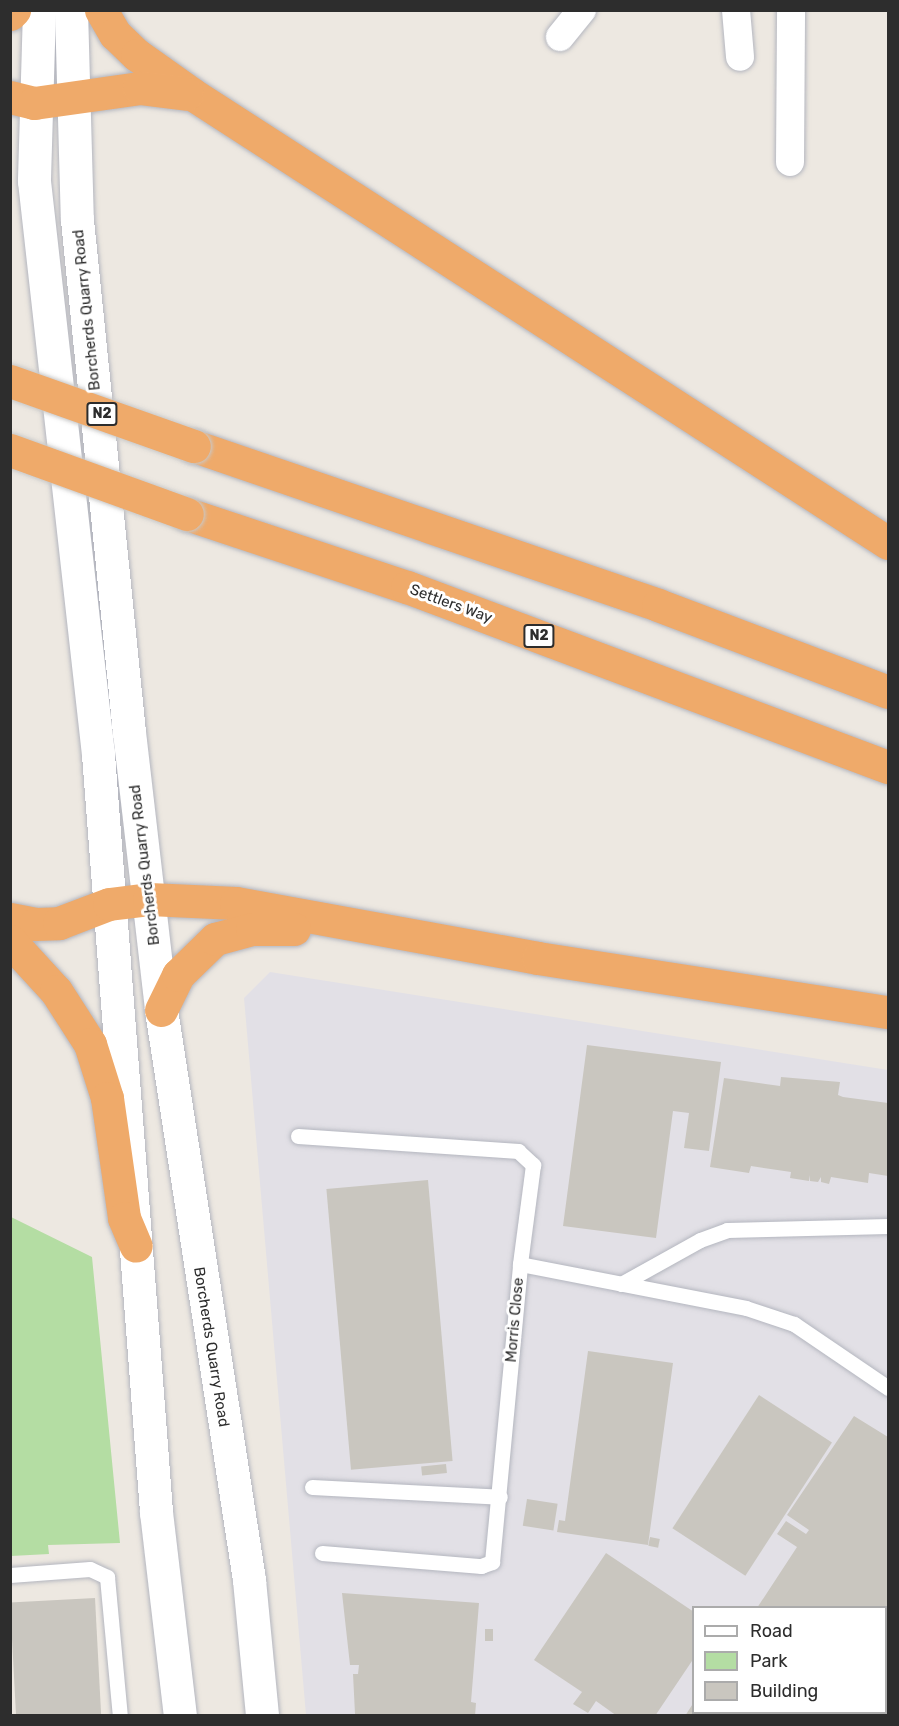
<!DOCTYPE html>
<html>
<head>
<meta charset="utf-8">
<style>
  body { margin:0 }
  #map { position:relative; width:899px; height:1726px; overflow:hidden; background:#ede8e1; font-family:Rubik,sans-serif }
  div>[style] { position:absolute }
  .industrial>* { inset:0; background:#e2e0e6 }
  .green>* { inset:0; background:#b4dda3 }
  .building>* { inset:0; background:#c9c6bf; transform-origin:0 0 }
  .roads { filter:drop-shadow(0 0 2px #b4b6bf) drop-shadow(0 0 2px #b4b6bf) }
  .lane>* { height:15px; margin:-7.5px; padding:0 7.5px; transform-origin:7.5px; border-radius:7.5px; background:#fff }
  .street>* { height:28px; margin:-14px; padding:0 14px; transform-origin:14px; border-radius:14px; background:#fff }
  .secondary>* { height:33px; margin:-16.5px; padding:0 16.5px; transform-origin:16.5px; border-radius:16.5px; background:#fff }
  .highway>* { height:33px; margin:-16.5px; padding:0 16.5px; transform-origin:16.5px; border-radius:16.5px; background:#efaa6a }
  .bridges { filter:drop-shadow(0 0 2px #c8c8c8) drop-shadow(0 0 2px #c8c8c8) }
  .highway-bridge>* { height:33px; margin:-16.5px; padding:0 16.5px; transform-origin:16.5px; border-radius:16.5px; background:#efaa6a }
  span { translate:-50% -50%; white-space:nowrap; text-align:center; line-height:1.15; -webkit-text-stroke:6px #fff; paint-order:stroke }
  .shield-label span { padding:2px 4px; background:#fff; border:2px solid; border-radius:4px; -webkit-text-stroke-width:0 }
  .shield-label { font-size:14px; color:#2d2d2d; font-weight:700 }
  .street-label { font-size:15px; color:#2d2d2d }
  .frame { position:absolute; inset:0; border:12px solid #2d2d2d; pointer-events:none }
  .legend { position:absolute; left:692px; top:1606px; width:195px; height:108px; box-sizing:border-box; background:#fff; border:2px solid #ababab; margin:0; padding:8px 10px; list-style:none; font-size:18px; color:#2d2d2d }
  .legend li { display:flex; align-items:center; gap:12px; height:30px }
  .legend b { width:30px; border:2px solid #ababab }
</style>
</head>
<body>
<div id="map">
  <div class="industrial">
    <div style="clip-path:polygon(evenodd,270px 972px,888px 1070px,888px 1715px,306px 1715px,244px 998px,270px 972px,694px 1608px,886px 1608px,886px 1712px,694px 1712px,694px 1608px)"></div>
  </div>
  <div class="green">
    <div style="clip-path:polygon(11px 1217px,92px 1257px,120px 1543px,48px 1545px,49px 1554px,11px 1556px)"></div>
  </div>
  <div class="building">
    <div style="clip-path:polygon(587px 1045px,721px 1062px,709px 1151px,684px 1148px,689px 1113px,673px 1111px,656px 1238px,563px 1226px)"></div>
    <div style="clip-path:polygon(781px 1077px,840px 1082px,838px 1095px,843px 1097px,888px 1103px,888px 1176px,869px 1173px,868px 1183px,831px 1177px,829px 1184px,821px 1182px,821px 1177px,818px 1182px,810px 1181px,810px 1175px,809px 1181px,790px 1178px,791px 1172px,751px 1166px,749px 1173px,710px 1167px,724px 1078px,780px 1086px)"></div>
    <div style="left:428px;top:1180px;width:282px;height:102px;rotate:85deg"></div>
    <div style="clip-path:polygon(588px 1351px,673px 1363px,648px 1545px,557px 1532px,559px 1520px,565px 1521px)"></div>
    <div style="left:759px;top:1395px;width:87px;height:159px;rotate:33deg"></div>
    <div style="clip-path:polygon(854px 1416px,888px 1437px,888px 1716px,829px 1712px,886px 1712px,886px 1608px,757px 1608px,797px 1547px,777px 1534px,786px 1521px,806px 1534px,809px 1530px,787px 1515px)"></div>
    <div style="left:446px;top:1464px;width:9px;height:25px;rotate:84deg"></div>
    <div style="left:527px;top:1499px;width:31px;height:27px;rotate:9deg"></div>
    <div style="left:650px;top:1537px;width:10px;height:9px;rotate:11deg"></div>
    <div style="clip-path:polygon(606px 1553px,694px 1612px,694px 1658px,655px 1716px,617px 1716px,596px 1701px,588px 1713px,573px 1704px,582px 1692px,534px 1660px)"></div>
    <div style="clip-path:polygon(342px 1593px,479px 1603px,471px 1702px,476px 1703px,475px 1716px,355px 1714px,353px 1674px,358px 1674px,359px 1665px,350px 1665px)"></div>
    <div style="left:95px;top:1598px;width:118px;height:85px;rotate:87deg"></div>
    <div style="left:485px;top:1629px;width:8px;height:12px"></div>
    <div style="clip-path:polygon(694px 1702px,694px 1712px,791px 1716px,685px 1716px)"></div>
  </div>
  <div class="roads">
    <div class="lane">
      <div style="left:298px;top:1136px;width:221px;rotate:3.9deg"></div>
      <div style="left:518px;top:1151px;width:21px;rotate:43deg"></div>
      <div style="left:533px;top:1165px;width:100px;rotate:97.5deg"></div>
      <div style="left:621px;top:1284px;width:90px;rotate:-29.1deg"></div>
      <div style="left:700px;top:1240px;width:29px;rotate:-20deg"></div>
      <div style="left:727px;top:1230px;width:161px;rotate:-1.4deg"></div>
      <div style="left:312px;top:1487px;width:188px;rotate:3deg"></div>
      <div style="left:322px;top:1553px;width:160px;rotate:4.7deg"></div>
      <div style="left:481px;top:1566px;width:12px;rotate:-20deg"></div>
      <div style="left:492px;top:1562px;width:299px;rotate:-84.6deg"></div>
      <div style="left:520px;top:1264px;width:230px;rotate:11deg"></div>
      <div style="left:746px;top:1308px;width:51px;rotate:18.4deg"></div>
      <div style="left:794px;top:1324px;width:114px;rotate:34.2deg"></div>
      <div style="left:10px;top:1575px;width:80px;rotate:-4.3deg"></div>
      <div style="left:90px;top:1569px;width:19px;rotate:25deg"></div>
      <div style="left:107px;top:1577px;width:140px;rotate:84.7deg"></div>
    </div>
    <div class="street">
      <div style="left:736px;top:10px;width:47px;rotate:85.1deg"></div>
      <div style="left:560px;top:37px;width:35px;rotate:-51deg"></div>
      <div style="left:790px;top:162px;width:152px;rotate:-89.6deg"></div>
    </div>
    <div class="secondary">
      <div style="left:39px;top:10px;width:171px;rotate:91.7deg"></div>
      <div style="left:34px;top:181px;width:577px;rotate:83.63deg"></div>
      <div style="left:98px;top:754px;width:760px;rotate:85.62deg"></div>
      <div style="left:156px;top:1512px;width:205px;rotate:83.3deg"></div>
      <div style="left:71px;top:10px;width:210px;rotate:88.4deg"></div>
      <div style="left:77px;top:220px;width:515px;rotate:84.2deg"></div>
      <div style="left:129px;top:732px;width:280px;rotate:83.4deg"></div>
      <div style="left:161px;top:1010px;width:577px;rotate:81.22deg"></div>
      <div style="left:249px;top:1580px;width:137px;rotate:84.5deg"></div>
    </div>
    <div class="highway">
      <div style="left:101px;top:10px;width:28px;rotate:60deg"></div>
      <div style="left:115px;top:34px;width:30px;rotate:44deg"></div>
      <div style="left:137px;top:55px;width:67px;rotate:35.3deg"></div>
      <div style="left:192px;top:94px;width:828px;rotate:32.83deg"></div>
      <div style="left:10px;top:14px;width:6px;rotate:-45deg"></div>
      <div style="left:10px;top:97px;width:25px;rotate:14deg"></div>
      <div style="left:34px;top:103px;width:106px;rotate:-8.1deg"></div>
      <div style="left:139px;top:88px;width:48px;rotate:7.1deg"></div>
      <div style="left:194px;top:446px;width:490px;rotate:18.9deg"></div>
      <div style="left:658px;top:605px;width:246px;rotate:20.7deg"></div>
      <div style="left:187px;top:514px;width:232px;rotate:18.4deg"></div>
      <div style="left:407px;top:587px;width:514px;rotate:20.52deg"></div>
      <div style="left:10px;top:919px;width:25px;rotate:11deg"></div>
      <div style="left:35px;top:924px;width:24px;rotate:-2deg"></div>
      <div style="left:59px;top:923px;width:53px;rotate:-20.8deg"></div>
      <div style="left:109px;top:904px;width:40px;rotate:-7.1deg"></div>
      <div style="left:149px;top:899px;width:87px;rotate:2.6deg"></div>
      <div style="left:236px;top:903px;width:307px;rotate:10.3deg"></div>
      <div style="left:538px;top:958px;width:354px;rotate:8.8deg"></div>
      <div style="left:10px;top:941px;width:68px;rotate:47.4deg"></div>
      <div style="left:56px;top:991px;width:63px;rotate:57.3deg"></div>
      <div style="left:90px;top:1044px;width:57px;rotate:72.5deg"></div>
      <div style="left:107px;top:1098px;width:121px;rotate:81.9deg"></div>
      <div style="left:124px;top:1218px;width:30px;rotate:67deg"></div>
      <div style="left:161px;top:1010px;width:39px;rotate:-64deg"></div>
      <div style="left:178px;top:975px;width:52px;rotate:-44.2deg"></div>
      <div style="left:215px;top:939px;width:38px;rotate:-15deg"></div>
      <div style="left:252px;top:929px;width:42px"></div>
    </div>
  </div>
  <div class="bridges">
    <div class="highway-bridge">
      <div style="left:10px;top:381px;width:195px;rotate:19.5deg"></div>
      <div style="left:10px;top:450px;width:188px;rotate:19.9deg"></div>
    </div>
  </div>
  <div class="shield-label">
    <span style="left:102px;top:414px">N2</span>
    <span style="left:539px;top:636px">N2</span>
  </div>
  <div class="street-label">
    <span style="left:87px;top:310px;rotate:-96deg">Borcherds Quarry Road</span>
    <span style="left:451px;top:604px;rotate:20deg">Settlers Way</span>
    <span style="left:145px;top:865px;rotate:-97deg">Borcherds Quarry Road</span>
    <span style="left:515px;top:1320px;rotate:-85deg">Morris Close</span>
    <span style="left:211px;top:1347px;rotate:81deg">Borcherds Quarry Road</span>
  </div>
  <div class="frame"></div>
  <ul class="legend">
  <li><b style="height:8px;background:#fff"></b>Road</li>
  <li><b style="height:16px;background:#b4dda3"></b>Park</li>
  <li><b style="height:16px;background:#c9c6bf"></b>Building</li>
  </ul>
</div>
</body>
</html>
